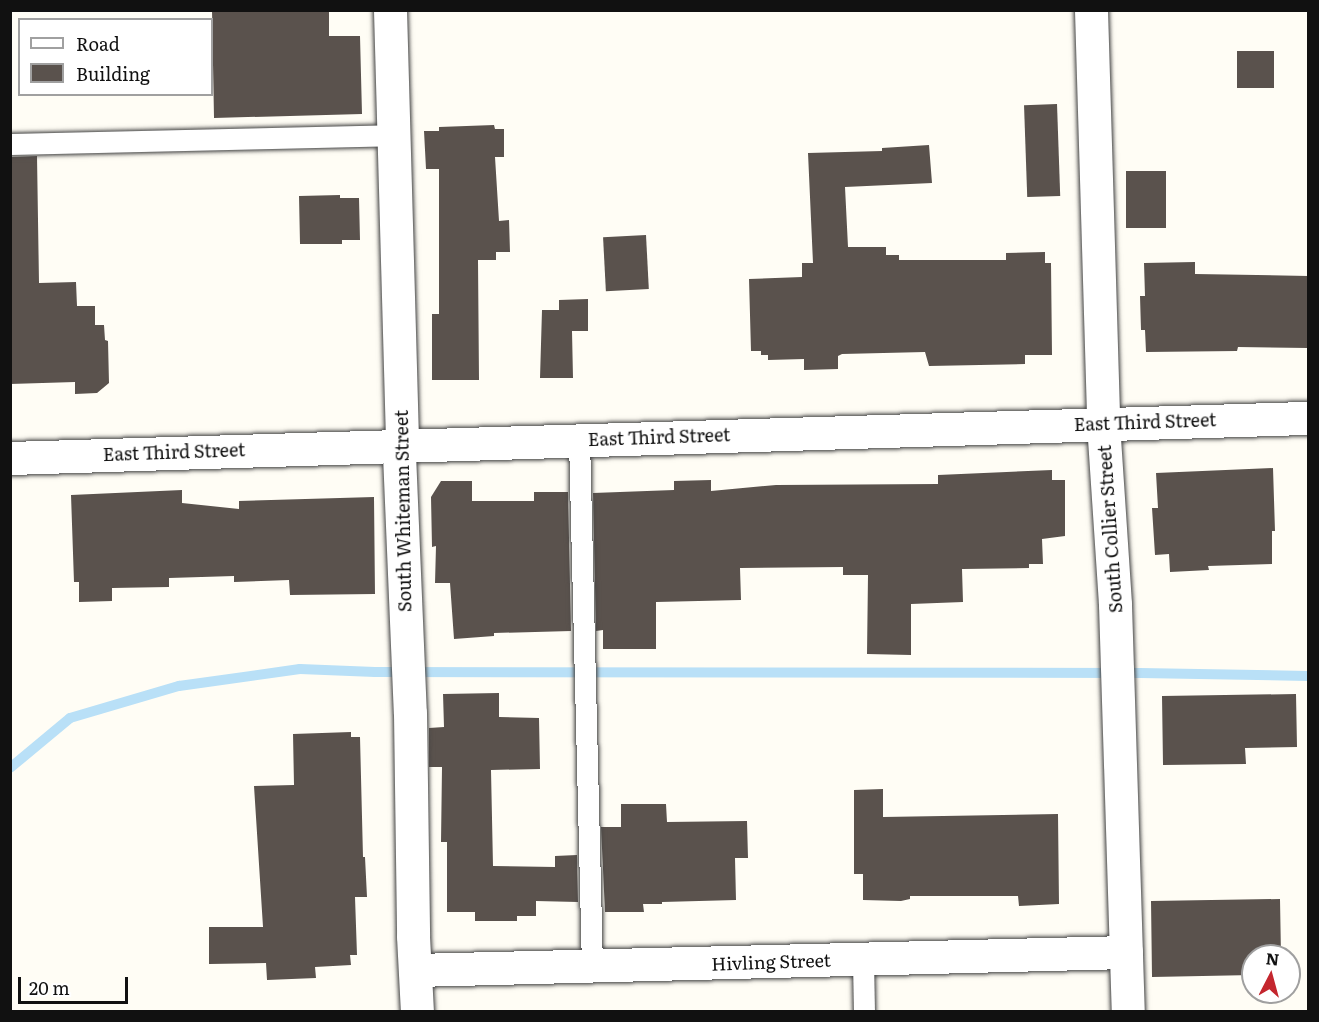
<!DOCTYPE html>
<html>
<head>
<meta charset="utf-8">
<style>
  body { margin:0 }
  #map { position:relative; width:1319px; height:1022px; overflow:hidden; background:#fffdf5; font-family:Literata,serif }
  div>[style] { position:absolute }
  .stream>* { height:10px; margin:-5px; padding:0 5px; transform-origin:5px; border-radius:5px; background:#b9e0f7 }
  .building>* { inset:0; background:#5a524d; transform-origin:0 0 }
  .roads { filter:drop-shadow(0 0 2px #444) drop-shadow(0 0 2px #444) }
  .lane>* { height:21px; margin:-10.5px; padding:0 10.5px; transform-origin:10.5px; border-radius:10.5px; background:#fff }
  .street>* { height:33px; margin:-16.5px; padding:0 16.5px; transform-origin:16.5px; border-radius:16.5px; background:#fff }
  span { translate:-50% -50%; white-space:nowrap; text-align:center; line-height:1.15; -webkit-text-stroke:6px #fff; paint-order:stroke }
  .street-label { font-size:18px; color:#111 }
  .frame { position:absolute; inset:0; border:12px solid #111; pointer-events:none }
  .legend { position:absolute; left:18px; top:18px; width:195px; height:78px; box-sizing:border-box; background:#fff; border:2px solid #a0a0a0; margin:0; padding:8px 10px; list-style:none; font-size:18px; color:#111 }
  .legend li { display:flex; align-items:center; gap:12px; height:30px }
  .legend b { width:30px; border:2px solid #a0a0a0 }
  .north { position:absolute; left:1241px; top:944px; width:60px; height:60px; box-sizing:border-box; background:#fff; border:2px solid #a0a0a0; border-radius:50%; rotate:6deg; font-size:16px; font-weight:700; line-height:24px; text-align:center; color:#111 }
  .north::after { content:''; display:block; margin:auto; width:21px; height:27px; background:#c4262e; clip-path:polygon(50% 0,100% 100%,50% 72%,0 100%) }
  .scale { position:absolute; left:18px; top:977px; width:110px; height:27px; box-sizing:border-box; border:3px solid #111; border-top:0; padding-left:8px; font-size:18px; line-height:21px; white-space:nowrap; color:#111; -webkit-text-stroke:4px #fff; paint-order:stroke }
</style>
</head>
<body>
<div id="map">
  <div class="stream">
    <div style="left:10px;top:768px;width:78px;rotate:-39.8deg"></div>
    <div style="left:70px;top:718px;width:114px;rotate:-16.4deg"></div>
    <div style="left:179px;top:686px;width:122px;rotate:-8deg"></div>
    <div style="left:300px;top:669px;width:75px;rotate:2.3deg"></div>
    <div style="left:375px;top:672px;width:765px;rotate:0.07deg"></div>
    <div style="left:1140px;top:673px;width:168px;rotate:1deg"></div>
  </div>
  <div class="building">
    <div style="clip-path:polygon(212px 10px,329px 10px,329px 36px,360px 36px,362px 114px,214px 118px)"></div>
    <div style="left:1237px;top:51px;width:37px;height:37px"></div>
    <div style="left:1057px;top:104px;width:92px;height:33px;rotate:88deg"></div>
    <div style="clip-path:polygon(494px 125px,495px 129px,504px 129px,504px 157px,495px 157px,499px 221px,509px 220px,510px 252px,496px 252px,496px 260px,478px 260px,479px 380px,432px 380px,432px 314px,439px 314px,439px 169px,426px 169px,424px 131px,439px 131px,439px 127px)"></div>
    <div style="clip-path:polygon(929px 145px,932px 183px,845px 187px,848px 247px,886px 247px,886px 255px,899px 255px,899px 260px,1006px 260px,1006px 253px,1045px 252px,1045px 263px,1051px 263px,1052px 355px,1025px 355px,1025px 364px,929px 366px,925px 352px,842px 354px,838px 356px,838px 369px,804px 370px,804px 359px,768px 360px,768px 355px,761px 355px,761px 351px,751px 351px,749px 279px,802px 277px,802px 263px,813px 263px,808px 153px,882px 151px,882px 148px)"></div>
    <div style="clip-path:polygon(37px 156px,39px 283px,76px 282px,77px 306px,95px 306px,95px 325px,104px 325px,105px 340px,108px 341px,109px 383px,97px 393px,75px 394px,75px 382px,10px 384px,10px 157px)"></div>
    <div style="left:1126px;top:171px;width:40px;height:57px"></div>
    <div style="clip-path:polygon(340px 195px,340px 198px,359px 198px,360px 240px,342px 240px,342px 244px,300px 244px,299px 196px)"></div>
    <div style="left:646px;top:235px;width:54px;height:43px;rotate:87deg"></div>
    <div style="clip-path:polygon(1195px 262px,1195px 274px,1308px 276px,1308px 348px,1238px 347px,1237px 351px,1146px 352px,1145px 330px,1141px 330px,1140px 296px,1145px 296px,1144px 263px)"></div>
    <div style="clip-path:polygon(588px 299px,588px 331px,572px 331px,573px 378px,540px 378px,542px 310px,559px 310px,559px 300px)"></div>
    <div style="clip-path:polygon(1273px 468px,1275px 531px,1272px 531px,1272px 564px,1208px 566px,1209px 570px,1170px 572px,1169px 554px,1155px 555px,1152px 508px,1158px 508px,1156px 473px)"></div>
    <div style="clip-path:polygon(1052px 470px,1052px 480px,1065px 480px,1065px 536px,1042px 539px,1043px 564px,1029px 564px,1029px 568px,962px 569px,963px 602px,911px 604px,911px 655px,867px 654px,868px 575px,843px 575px,843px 567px,740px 568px,741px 600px,656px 602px,656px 649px,603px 649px,603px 630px,596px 631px,593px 493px,674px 490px,674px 481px,711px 480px,711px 491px,776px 485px,938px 484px,938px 475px)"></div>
    <div style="clip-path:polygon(441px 481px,472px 481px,472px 501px,534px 501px,534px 492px,568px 492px,571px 631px,494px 633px,494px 636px,454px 639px,450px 583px,435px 583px,436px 546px,432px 547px,431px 497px)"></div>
    <div style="clip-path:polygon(182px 490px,182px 503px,239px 509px,239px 501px,374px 497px,375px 594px,290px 595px,289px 580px,234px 582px,234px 576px,169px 578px,169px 587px,112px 588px,112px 601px,79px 602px,79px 582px,74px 582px,71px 495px)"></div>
    <div style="clip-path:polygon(499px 693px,499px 717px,539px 718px,540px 769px,491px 770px,493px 866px,555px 867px,555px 856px,577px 855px,578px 902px,536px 901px,536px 916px,517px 916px,517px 921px,475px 921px,475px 912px,447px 912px,447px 842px,441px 842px,442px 767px,429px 767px,429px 728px,444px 727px,443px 694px)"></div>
    <div style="clip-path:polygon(1296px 694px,1297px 747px,1245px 748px,1246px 764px,1163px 765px,1162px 696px)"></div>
    <div style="clip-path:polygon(351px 732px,351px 737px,360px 737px,363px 857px,365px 857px,367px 897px,355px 897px,357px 955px,350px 955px,351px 965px,315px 967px,316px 978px,267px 980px,266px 963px,209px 964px,209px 927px,263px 927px,254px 786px,294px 785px,293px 734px)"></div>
    <div style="clip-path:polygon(883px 789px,883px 817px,1058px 814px,1059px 904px,1019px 906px,1018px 896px,910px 896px,910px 899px,901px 901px,863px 900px,863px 874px,854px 874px,854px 790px)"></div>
    <div style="clip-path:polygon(621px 804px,666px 804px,667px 822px,747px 821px,748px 858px,735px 858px,736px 900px,662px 902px,662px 904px,643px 904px,644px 912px,605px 912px,601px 827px,621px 827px)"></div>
    <div style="clip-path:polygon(1280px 899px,1281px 956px,1253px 956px,1253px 975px,1152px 977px,1151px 901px)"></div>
  </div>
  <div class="roads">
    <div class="lane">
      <div style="left:10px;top:144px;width:382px;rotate:-1.3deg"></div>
      <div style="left:579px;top:439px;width:527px;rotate:88.59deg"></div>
      <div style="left:863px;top:960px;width:52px;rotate:88.9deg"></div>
    </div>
    <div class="street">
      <div style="left:390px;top:10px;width:435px;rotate:88.4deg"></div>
      <div style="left:402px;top:445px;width:9px;rotate:108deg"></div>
      <div style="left:399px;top:454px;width:259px;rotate:87.6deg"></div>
      <div style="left:410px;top:713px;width:223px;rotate:89.2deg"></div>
      <div style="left:413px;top:936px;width:76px;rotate:87deg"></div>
      <div style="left:1091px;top:10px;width:413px;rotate:88.3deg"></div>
      <div style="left:1103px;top:423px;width:182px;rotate:86.2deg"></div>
      <div style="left:1115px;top:605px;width:407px;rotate:88.2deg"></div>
      <div style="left:10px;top:458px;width:1299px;rotate:-1.77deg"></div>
      <div style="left:415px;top:970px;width:711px;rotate:-1.45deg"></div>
    </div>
  </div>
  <div class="street-label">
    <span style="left:1145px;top:422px;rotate:-2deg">East Third Street</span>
    <span style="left:659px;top:437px;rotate:-2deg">East Third Street</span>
    <span style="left:174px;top:452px;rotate:-2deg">East Third Street</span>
    <span style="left:403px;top:511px;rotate:-91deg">South Whiteman Street</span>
    <span style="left:1110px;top:529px;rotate:-94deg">South Collier Street</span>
    <span style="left:771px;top:962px;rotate:-2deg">Hivling Street</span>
  </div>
  <div class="frame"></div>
  <ul class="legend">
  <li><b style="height:8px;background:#fff"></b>Road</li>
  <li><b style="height:16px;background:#5a524d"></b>Building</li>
  </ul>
  <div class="north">N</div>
  <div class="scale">20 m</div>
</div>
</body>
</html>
